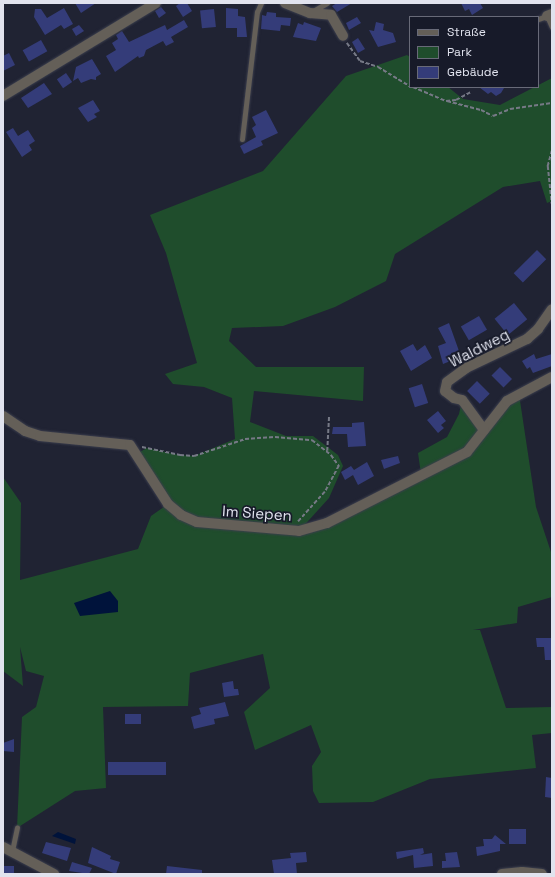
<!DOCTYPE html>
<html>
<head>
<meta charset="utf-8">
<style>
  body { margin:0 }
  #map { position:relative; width:555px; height:877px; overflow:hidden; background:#202333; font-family:"Space Grotesk",sans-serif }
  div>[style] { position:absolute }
  .green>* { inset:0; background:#1f4d2c }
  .water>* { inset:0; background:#00133b }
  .building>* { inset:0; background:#343c79; transform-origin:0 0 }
  .path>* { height:1.5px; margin-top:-0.75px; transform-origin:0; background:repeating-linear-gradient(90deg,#767986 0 4px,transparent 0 6px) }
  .roads { filter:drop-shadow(0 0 1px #3b3e4d) drop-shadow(0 0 1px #3b3e4d) }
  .lane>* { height:5px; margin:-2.5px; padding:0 2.5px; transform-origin:2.5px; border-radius:2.5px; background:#645f58 }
  .street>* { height:10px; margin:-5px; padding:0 5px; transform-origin:5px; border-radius:5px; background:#645f58 }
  span { translate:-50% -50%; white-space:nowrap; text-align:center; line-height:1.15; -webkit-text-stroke:3.5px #171a29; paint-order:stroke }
  .street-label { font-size:15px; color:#e1e3ee }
  .frame { position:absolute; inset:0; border:4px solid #e1e3ee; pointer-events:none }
  .legend { position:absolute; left:409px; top:16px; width:130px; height:72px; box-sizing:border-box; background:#171a29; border:1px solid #686a78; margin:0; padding:5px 7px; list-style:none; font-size:12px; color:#e1e3ee }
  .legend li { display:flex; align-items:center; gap:8px; height:20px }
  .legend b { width:20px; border:1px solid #686a78 }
</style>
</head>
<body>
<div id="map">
  <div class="green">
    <div style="clip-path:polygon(407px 55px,410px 57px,410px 87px,448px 87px,463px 99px,500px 105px,552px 78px,552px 201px,547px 203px,540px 181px,503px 187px,395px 254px,386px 281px,335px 307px,283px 326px,232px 328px,229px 341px,256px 367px,364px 367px,363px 401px,254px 391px,250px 422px,286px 436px,313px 436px,338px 455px,343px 466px,329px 498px,300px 530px,421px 474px,418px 453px,447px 437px,459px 414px,462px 400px,484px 430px,519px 394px,536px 507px,552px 555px,552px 597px,518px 607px,517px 623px,473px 630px,480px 630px,506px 708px,552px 707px,552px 733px,532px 735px,536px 768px,430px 779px,373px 802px,319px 803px,313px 791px,312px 766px,321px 752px,311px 725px,255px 750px,244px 712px,270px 688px,263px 654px,190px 673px,188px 706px,103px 707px,106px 788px,75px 791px,17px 828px,22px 717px,36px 707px,44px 676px,26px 671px,20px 647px,23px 686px,3px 671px,3px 477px,21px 503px,20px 580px,138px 549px,151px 516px,168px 504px,136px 454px,147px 448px,179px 455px,194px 456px,235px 439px,232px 398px,204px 387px,173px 384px,165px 374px,197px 363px,166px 253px,150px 215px,263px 171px,346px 76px)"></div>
  </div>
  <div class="water">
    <div style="clip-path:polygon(110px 591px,118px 601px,118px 612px,80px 616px,74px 603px)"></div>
    <div style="clip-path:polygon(58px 832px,76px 839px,75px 844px,52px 836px)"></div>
  </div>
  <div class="building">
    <div style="clip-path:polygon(75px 3px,96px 3px,81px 13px)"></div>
    <div style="clip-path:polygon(180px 3px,187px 3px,192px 11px,183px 17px,176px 6px)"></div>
    <div style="clip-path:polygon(337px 3px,352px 3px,337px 12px,332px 6px)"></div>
    <div style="clip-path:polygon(461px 3px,480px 3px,483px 8px,472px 15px,469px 9px,465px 11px)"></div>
    <div style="clip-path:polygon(161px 7px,166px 13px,159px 18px,155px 11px)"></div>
    <div style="clip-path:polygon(64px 8px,73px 24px,64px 29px,61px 25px,45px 35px,34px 17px,35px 9px,41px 9px,47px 18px)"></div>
    <div style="clip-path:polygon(226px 8px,238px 9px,238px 16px,245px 17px,247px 37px,237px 37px,237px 28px,226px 28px)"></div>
    <div style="left:214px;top:9px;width:18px;height:14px;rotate:84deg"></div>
    <div style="clip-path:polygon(267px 12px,276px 13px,276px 17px,291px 18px,290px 26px,281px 25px,280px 31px,261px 29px,262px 15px,266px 16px)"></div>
    <div style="clip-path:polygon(357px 17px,361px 23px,349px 30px,346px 23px)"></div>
    <div style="clip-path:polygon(184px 20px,188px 27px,171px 37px,174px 42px,166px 46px,163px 41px,146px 50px,144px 56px,139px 58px,138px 56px,115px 72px,106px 56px,116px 50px,112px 43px,118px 39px,116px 35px,122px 31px,129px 42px,165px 25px,167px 30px)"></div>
    <div style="clip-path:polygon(304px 22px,321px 28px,316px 41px,293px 37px,298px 23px,303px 25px)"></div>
    <div style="clip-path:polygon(376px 22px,384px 24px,383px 30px,393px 33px,396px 42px,378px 47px,369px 30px,374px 31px)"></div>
    <div style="clip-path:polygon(79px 25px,84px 31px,76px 36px,72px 29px)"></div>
    <div style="clip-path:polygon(358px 38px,365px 49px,358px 53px,352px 42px)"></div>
    <div style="left:41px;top:40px;width:13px;height:21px;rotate:61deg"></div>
    <div style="clip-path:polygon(9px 53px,15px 65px,3px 71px,3px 56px)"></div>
    <div style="clip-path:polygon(92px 59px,101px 74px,96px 77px,96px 80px,91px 79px,81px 83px,78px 78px,73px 81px,76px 67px)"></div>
    <div style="left:66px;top:73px;width:11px;height:11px;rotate:56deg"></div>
    <div style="clip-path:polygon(44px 83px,52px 94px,28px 108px,21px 98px)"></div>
    <div style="clip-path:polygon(479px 87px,504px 87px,504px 88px,501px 93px,496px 96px,491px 92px,488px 94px)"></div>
    <div style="clip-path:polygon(93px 100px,100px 111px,94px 114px,97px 117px,88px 122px,78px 108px)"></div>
    <div style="clip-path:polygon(266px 110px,278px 133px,261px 141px,263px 145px,244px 154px,240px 146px,256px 137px,252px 128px,256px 125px,252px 117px)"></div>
    <div style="clip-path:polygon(13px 128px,18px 136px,28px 130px,35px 141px,29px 145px,32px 150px,22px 157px,6px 132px)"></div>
    <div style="left:537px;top:250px;width:13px;height:33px;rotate:45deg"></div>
    <div style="left:514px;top:303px;width:21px;height:25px;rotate:51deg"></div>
    <div style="left:479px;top:316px;width:16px;height:21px;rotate:60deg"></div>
    <div style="clip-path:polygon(449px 323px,459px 351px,451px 353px,453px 360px,443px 364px,438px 346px,446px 343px,438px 328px)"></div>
    <div style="clip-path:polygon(413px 344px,417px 351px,425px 345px,432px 358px,411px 371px,400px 351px)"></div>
    <div style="clip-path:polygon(534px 354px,536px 359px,552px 354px,552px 366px,533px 373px,530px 367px,527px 369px,522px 361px)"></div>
    <div style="left:500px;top:367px;width:17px;height:12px;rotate:45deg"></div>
    <div style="left:477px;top:381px;width:18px;height:14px;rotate:45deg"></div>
    <div style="left:422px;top:384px;width:20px;height:14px;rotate:72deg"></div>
    <div style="clip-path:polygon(438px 411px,446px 421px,441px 425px,444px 428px,438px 433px,427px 420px)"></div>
    <div style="clip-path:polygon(364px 422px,366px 446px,348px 447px,347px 434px,332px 434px,333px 427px,352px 427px,352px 423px)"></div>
    <div style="clip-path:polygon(398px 456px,400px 463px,384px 469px,381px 460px)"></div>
    <div style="clip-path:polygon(367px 462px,374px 476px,358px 485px,353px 475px,345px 480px,341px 472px,351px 466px,354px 470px)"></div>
    <div style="clip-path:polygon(536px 638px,552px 638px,552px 660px,545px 660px,544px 647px,537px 647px)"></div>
    <div style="clip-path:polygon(233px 681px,234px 689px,238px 689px,239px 695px,224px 697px,222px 683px)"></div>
    <div style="clip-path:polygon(225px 702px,229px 716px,214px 719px,215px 724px,194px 729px,191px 717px,201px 714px,199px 708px)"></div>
    <div style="left:125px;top:714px;width:16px;height:10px"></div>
    <div style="clip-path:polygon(14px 739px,14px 752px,3px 751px,3px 743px)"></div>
    <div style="left:166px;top:762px;width:13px;height:58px;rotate:90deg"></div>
    <div style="clip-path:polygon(546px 777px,552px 778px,552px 798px,545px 797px)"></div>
    <div style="left:509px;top:829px;width:17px;height:15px"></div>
    <div style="clip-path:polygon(495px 835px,506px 844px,500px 844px,500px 851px,477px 856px,476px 847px,484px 846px,483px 839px,492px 839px)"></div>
    <div style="clip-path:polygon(46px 842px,71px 848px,67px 861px,42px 853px)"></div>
    <div style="clip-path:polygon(92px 847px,111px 856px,110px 859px,120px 862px,116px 874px,88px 863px)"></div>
    <div style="clip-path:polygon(423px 848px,424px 853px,420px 855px,432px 853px,433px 866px,414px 868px,413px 855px,397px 859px,396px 852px)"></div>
    <div style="clip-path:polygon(306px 852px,307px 862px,296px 863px,297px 874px,274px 874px,272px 860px,291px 858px,290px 853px)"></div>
    <div style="clip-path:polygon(457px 852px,460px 867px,442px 868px,442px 861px,446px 861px,445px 853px)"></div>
    <div style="clip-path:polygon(72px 862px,92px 868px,89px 874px,69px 871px)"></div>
    <div style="left:14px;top:866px;width:8px;height:10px;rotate:90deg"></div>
    <div style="clip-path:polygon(167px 866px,202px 870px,202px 874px,166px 874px)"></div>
  </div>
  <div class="path">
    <div style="left:347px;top:43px;width:22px;rotate:54deg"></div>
    <div style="left:360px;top:61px;width:19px;rotate:18deg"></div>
    <div style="left:378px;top:67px;width:37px;rotate:31deg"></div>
    <div style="left:413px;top:87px;width:36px;rotate:23deg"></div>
    <div style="left:446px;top:101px;width:10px;rotate:-6deg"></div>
    <div style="left:456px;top:100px;width:17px;rotate:-28deg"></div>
    <div style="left:447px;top:101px;width:35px;rotate:15deg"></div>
    <div style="left:481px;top:110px;width:13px;rotate:27deg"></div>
    <div style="left:493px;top:116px;width:18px;rotate:-22deg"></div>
    <div style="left:510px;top:109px;width:42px;rotate:-8.1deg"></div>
    <div style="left:552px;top:151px;width:16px;rotate:105deg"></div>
    <div style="left:548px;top:166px;width:38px;rotate:84deg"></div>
    <div style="left:142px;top:447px;width:39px;rotate:12deg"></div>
    <div style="left:180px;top:455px;width:14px;rotate:4deg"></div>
    <div style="left:194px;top:456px;width:54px;rotate:-18.4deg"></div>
    <div style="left:245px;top:439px;width:30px;rotate:-4deg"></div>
    <div style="left:275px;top:437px;width:37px;rotate:5deg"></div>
    <div style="left:312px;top:440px;width:24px;rotate:38deg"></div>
    <div style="left:331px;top:455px;width:14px;rotate:54deg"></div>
    <div style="left:339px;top:466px;width:30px;rotate:118deg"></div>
    <div style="left:325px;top:492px;width:40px;rotate:132deg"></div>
    <div style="left:327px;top:451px;width:34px;rotate:-87deg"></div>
  </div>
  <div class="roads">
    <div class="lane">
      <div style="left:313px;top:11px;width:16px;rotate:-30deg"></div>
      <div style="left:538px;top:19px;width:9px;rotate:-18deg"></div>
      <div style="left:547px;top:16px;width:12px;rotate:66deg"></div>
      <div style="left:242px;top:139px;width:128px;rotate:-83.3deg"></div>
      <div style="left:257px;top:12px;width:10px;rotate:-66deg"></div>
      <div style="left:12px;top:851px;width:24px;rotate:-78deg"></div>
    </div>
    <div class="street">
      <div style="left:285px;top:3px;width:27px;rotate:22deg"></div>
      <div style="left:310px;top:13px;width:21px;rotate:5deg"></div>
      <div style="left:331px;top:15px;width:24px;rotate:60deg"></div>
      <div style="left:547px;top:16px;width:5px;rotate:-22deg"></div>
      <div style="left:3px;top:96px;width:179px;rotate:-31.3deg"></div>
      <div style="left:3px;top:416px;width:27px;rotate:34deg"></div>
      <div style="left:25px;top:431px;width:16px;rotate:18deg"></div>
      <div style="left:40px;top:436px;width:90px;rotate:5.7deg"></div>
      <div style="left:130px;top:445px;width:70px;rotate:57.2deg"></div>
      <div style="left:168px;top:504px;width:17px;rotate:40deg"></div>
      <div style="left:181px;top:515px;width:17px;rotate:24deg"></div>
      <div style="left:197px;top:522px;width:102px;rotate:5deg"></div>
      <div style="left:299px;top:531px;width:29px;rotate:-16deg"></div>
      <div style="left:327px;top:523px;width:157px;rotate:-26.9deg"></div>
      <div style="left:467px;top:452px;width:65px;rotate:-51.9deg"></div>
      <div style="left:507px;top:401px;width:51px;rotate:-28.1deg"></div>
      <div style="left:484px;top:430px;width:37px;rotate:-126deg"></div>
      <div style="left:462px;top:400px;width:8px;rotate:-166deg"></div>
      <div style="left:454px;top:398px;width:11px;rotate:-142deg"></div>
      <div style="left:445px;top:391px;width:9px;rotate:-77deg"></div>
      <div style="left:447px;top:382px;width:24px;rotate:-36deg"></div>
      <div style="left:466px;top:368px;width:68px;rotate:-25.4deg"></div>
      <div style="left:527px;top:339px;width:15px;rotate:-42deg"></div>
      <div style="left:538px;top:329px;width:24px;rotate:-55deg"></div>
      <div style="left:3px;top:847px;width:58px;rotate:27.9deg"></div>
      <div style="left:502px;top:874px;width:20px;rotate:-6deg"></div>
      <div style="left:522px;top:872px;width:20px;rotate:6deg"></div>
    </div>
  </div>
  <div class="street-label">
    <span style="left:479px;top:348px;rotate:-27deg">Waldweg</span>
    <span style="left:257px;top:513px;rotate:4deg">Im Siepen</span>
  </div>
  <div class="frame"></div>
  <ul class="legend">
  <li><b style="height:5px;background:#645f58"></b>Straße</li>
  <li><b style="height:11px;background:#1f4d2c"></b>Park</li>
  <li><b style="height:11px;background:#343c79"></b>Gebäude</li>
  </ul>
</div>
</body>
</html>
